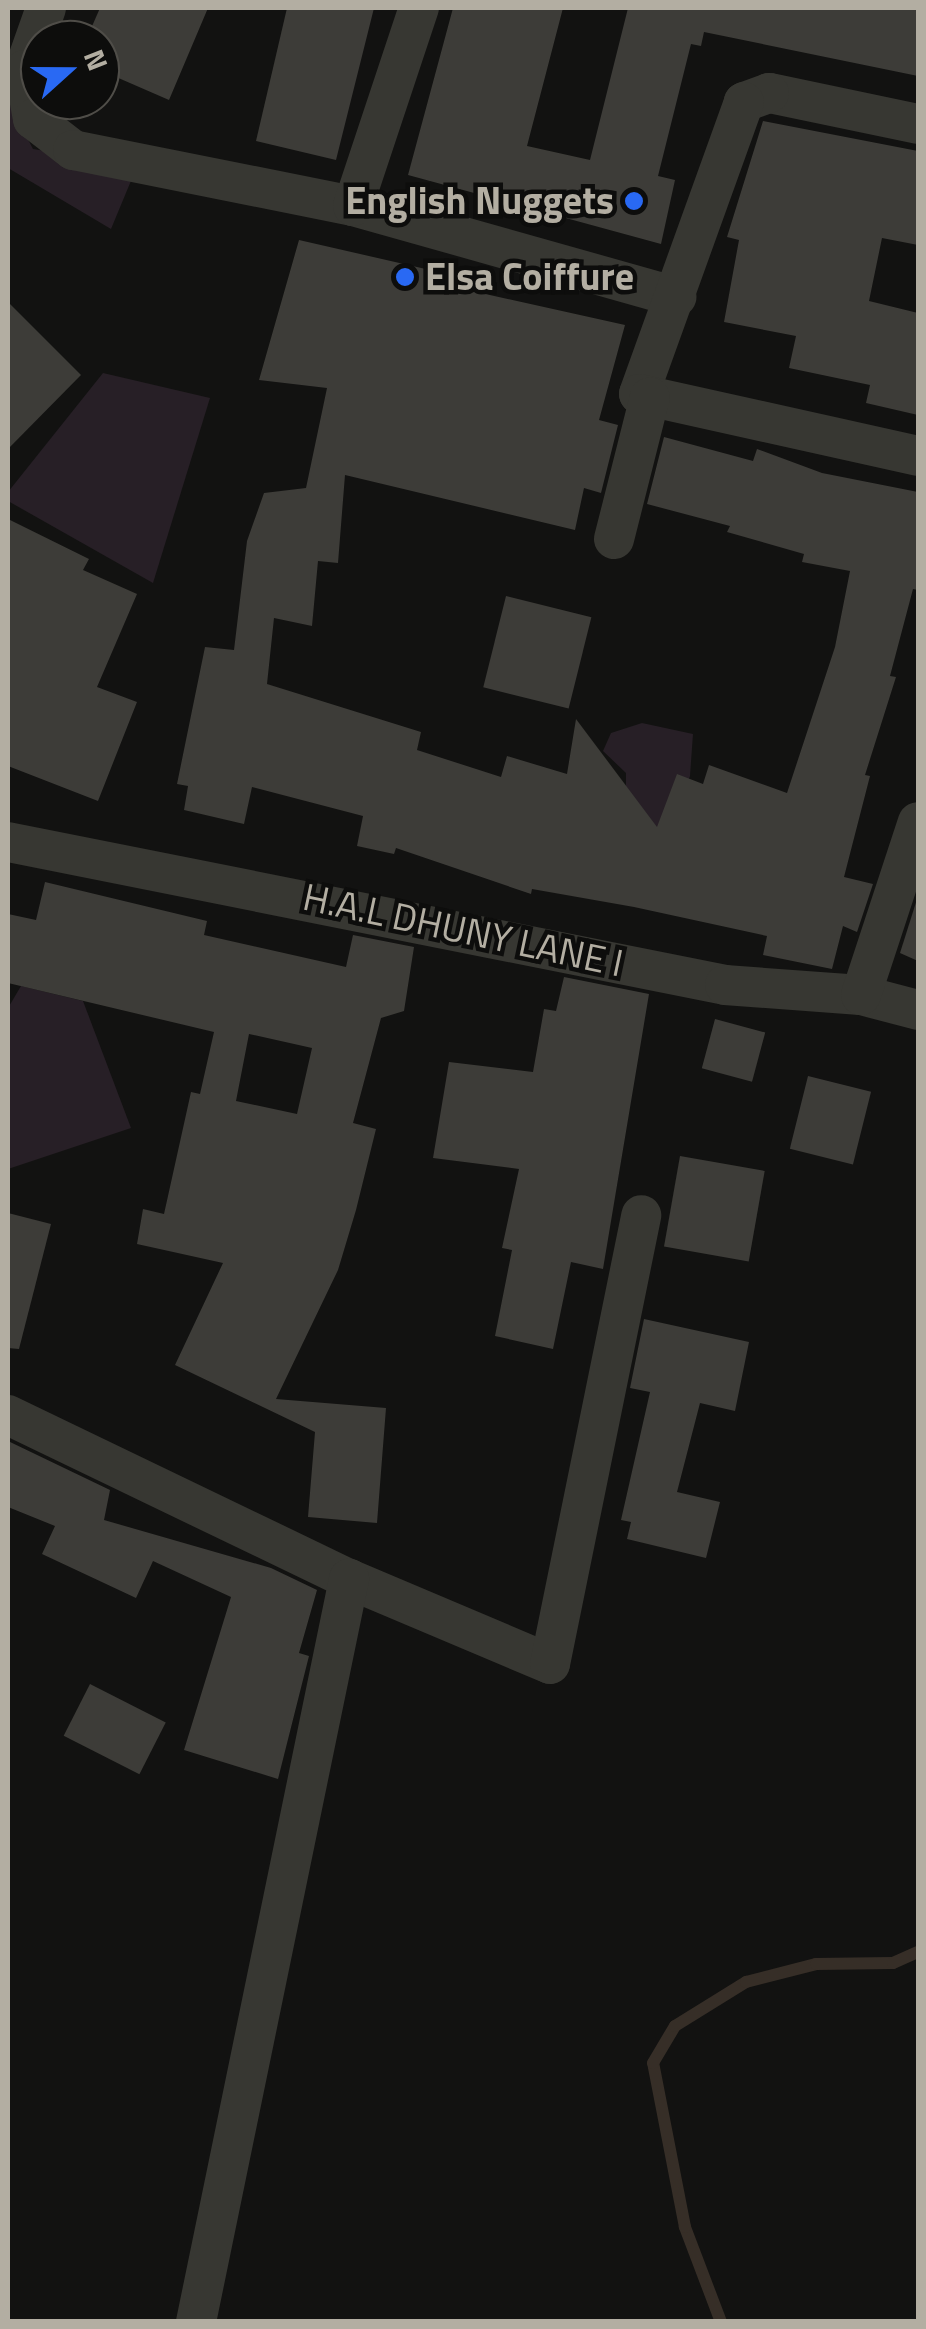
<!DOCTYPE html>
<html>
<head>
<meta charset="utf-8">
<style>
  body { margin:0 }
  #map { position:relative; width:926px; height:2329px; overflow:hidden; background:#121211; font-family:"Titillium Web",sans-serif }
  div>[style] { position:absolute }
  .green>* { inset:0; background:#271f26 }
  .stream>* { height:12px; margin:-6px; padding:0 6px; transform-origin:6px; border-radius:6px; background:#362e27 }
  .building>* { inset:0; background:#3d3c38; transform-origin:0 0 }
  .minor>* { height:40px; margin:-20px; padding:0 20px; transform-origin:20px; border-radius:20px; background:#373732 }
  .dots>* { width:28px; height:28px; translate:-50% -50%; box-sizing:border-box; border:5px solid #0d0d0c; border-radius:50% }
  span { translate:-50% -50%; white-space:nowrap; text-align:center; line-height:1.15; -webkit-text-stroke:9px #0d0d0c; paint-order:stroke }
  .poi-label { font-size:38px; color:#b3aea2; font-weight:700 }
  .right { translate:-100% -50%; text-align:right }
  .left { translate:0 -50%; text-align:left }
  .street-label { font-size:38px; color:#b3aea2 }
  .frame { position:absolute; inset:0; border:10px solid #b3aea2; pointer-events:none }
  .north { position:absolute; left:20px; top:20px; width:100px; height:100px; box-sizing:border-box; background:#0d0d0c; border:2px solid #4f4d48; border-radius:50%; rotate:69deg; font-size:28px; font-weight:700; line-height:40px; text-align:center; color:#b3aea2 }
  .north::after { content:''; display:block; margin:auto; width:35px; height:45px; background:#2969f3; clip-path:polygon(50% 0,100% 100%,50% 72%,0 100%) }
</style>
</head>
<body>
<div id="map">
  <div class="green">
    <div style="clip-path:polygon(8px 83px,12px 109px,33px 149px,96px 159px,133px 176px,111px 229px,8px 168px)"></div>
    <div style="clip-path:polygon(103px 373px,210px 398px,153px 583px,8px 501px,8px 492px)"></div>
    <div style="clip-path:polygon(642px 723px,693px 734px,690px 776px,669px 834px,626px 822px,626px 773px,603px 751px,611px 733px)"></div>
    <div style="clip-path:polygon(21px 986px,83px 1001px,131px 1128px,8px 1169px,8px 1008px)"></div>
  </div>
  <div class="stream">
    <div style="left:721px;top:2322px;width:102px;rotate:-110.8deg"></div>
    <div style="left:685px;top:2227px;width:167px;rotate:-101deg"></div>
    <div style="left:653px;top:2063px;width:43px;rotate:-59.3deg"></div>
    <div style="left:675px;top:2026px;width:84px;rotate:-31.8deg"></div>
    <div style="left:746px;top:1982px;width:72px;rotate:-14.4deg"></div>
    <div style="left:816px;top:1964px;width:77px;rotate:-0.7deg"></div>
    <div style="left:893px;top:1963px;width:27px;rotate:-24deg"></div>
  </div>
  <div class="building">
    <div style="clip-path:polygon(100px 8px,208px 8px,169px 100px,100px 70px,100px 40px,86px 40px)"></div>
    <div style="clip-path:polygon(287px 8px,374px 8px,336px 160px,256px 141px)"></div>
    <div style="clip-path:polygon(453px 8px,563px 8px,527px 146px,590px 160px,628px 8px,918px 8px,918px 76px,704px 32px,701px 46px,691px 44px,658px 176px,675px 180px,661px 244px,408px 175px)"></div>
    <div style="clip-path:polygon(763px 121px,918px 151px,918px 245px,882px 238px,869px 301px,918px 313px,918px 415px,866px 403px,870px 385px,789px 368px,796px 336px,724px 322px,739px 240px,727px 237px)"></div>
    <div style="clip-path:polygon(299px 240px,465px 278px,463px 289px,625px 325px,599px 420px,618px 425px,601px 493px,584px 488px,575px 530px,345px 475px,338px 563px,318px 561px,312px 626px,274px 618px,267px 684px,421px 732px,417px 750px,501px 777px,507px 756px,567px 774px,576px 719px,657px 827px,677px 774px,703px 784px,709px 765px,787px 793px,835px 647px,850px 571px,802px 562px,804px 554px,727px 532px,730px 526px,647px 504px,664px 437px,753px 461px,757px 449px,822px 473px,918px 492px,918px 590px,913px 589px,890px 676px,896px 677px,865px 775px,870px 776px,844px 877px,873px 884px,857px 932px,843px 926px,832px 969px,763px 955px,767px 936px,634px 907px,532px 889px,531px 894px,396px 848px,394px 854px,357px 846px,363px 816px,252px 787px,244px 824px,184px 810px,188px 786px,177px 784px,205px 647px,234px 650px,247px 541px,264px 493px,306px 488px,327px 388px,259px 380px)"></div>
    <div style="clip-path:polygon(8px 302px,81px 375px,8px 449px)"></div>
    <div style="clip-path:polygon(8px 519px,89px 559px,83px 570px,137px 594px,97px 687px,137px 702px,98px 801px,8px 766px)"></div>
    <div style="left:506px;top:596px;width:88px;height:94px;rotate:14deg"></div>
    <div style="clip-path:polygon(evenodd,45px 882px,207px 921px,204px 935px,346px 967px,353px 935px,414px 947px,404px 1011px,381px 1018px,353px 1123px,376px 1129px,356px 1210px,338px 1270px,276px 1399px,386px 1408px,377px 1523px,308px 1517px,315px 1432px,175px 1365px,223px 1263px,137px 1244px,143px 1209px,164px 1214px,191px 1092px,200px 1094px,214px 1032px,8px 983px,8px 914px,36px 920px,45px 882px,249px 1034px,312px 1048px,297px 1114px,236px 1101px,249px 1034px)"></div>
    <div style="clip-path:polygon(918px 896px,918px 961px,900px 953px)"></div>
    <div style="clip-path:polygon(564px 977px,649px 994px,603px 1269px,571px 1262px,553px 1349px,495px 1336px,512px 1250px,502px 1248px,519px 1169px,433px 1158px,449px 1062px,533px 1072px,544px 1009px,556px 1011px)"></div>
    <div style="left:715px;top:1019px;width:52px;height:51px;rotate:15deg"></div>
    <div style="left:808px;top:1076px;width:65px;height:75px;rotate:14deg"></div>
    <div style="left:680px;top:1156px;width:86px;height:92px;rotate:10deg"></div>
    <div style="clip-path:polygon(8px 1213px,51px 1224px,19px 1349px,8px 1348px)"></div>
    <div style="clip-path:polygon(644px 1319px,749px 1342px,735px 1411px,700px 1403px,677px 1492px,720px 1502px,706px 1558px,627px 1539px,631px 1522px,621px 1520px,650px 1392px,630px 1388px)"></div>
    <div style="clip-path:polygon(8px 1441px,110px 1490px,104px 1520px,271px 1568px,317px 1590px,299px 1653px,309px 1656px,278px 1779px,184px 1750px,231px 1597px,153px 1561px,136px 1598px,42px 1554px,55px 1526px,8px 1507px)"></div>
    <div style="left:90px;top:1684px;width:85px;height:58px;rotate:27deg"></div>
  </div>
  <div class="minor">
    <div style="left:46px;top:8px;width:66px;rotate:109.5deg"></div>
    <div style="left:24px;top:70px;width:50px;rotate:79.6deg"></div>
    <div style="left:33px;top:119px;width:51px;rotate:37.8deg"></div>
    <div style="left:73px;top:150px;width:286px;rotate:11.3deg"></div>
    <div style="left:353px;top:206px;width:336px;rotate:15.7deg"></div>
    <div style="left:918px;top:124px;width:152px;rotate:-168.2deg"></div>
    <div style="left:769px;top:93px;width:27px;rotate:160deg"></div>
    <div style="left:744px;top:102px;width:310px;rotate:109.8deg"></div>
    <div style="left:639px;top:394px;width:286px;rotate:12.5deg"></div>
    <div style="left:353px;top:206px;width:209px;rotate:-71.6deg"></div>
    <div style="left:614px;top:539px;width:146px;rotate:-75.8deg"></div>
    <div style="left:8px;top:842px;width:731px;rotate:11.28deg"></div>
    <div style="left:725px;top:985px;width:136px;rotate:4.2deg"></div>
    <div style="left:861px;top:995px;width:59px;rotate:14.7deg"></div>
    <div style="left:861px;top:995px;width:182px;rotate:-71.8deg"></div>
    <div style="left:8px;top:1415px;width:378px;rotate:25.7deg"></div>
    <div style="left:349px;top:1579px;width:218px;rotate:22.9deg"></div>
    <div style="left:550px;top:1664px;width:458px;rotate:-78.5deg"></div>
    <div style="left:196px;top:2322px;width:759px;rotate:-78.36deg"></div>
  </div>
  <div class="dots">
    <div style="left:634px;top:201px;background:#2969f3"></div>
    <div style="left:405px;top:277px;background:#2969f3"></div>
  </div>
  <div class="poi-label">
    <span class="right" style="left:614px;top:201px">English Nuggets</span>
    <span class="left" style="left:425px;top:277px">Elsa Coiffure</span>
  </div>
  <div class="street-label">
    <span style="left:463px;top:930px;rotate:12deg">H.A.L DHUNY LANE I</span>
  </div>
  <div class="frame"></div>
  <div class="north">N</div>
</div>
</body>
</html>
